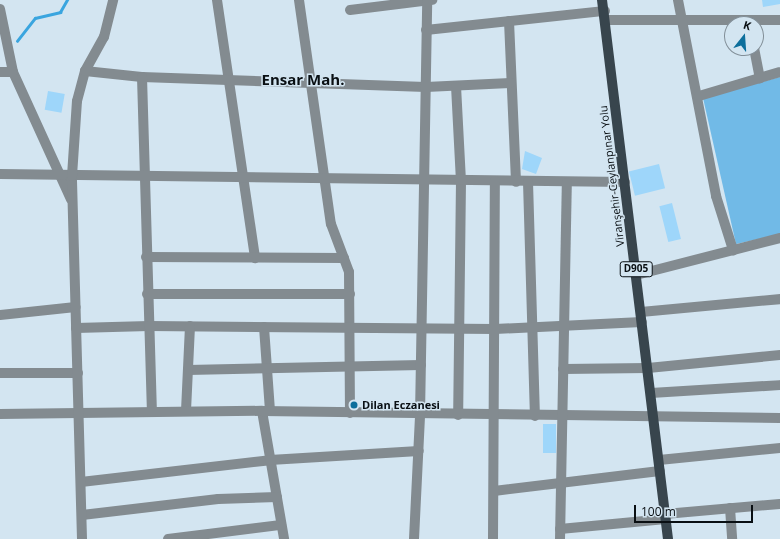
<!DOCTYPE html>
<html>
<head>
<meta charset="utf-8">
<style>
  body { margin:0 }
  #map { position:relative; width:780px; height:539px; overflow:hidden; background:#d3e5f1; font-family:"Open Sans",sans-serif }
  div>[style] { position:absolute }
  .green>* { inset:0; background:#71bae7 }
  .stream>* { height:2.5px; margin:-1.25px; padding:0 1.25px; transform-origin:1.25px; border-radius:1.25px; background:#3aa5df }
  .building>* { inset:0; background:#9ed6fa; transform-origin:0 0 }
  .minor>* { height:10px; margin:-5px; padding:0 5px; transform-origin:5px; border-radius:5px; background:#838b90 }
  .major>* { height:10px; margin:-5px; padding:0 5px; transform-origin:5px; border-radius:5px; background:#38454d }
  .dots>* { width:11px; height:11px; translate:-50% -50%; box-sizing:border-box; border:2px solid #d3e5f1; border-radius:50% }
  span { translate:-50% -50%; white-space:nowrap; text-align:center; line-height:1.15; -webkit-text-stroke:3px #d3e5f1; paint-order:stroke }
  .shield-label span { padding:1px 3px; background:#d3e5f1; border:1px solid; border-radius:3px; -webkit-text-stroke-width:0 }
  .shield-label { font-size:10px; color:#090f13; font-weight:700 }
  .street-label { font-size:11px; color:#090f13 }
  .poi-label { font-size:11px; color:#090f13; font-weight:700 }
  .left { translate:0 -50%; text-align:left }
  .district-label { font-size:15px; color:#090f13; font-weight:700 }
  .north { position:absolute; left:724px; top:16px; width:40px; height:40px; box-sizing:border-box; background:#d3e5f1; border:1px solid #828f98; border-radius:50%; rotate:17deg; font-size:11px; font-weight:700; line-height:16px; text-align:center; color:#090f13 }
  .north::after { content:''; display:block; margin:auto; width:14px; height:18px; background:#0d6f9c; clip-path:polygon(50% 0,100% 100%,50% 72%,0 100%) }
  .scale { position:absolute; left:634px; top:505px; width:119px; height:18px; box-sizing:border-box; border:2px solid #090f13; border-top:0; padding-left:5px; font-size:12px; line-height:14px; white-space:nowrap; color:#090f13; -webkit-text-stroke:3px #d3e5f1; paint-order:stroke }
</style>
</head>
<body>
<div id="map">
  <div class="green">
    <div style="clip-path:polygon(780px 77px,780px 234px,736px 244px,703px 98px)"></div>
  </div>
  <div class="stream">
    <div style="left:17px;top:41px;width:29px;rotate:-52deg"></div>
    <div style="left:35px;top:18px;width:26px;rotate:-13deg"></div>
    <div style="left:60px;top:12px;width:14px;rotate:-60deg"></div>
  </div>
  <div class="building">
    <div style="clip-path:polygon(762px 0,780px 0,780px 4px,763px 7px)"></div>
    <div style="left:48px;top:91px;width:17px;height:19px;rotate:10deg"></div>
    <div style="clip-path:polygon(525px 151px,542px 158px,536px 174px,522px 169px)"></div>
    <div style="left:659px;top:164px;width:25px;height:31px;rotate:76deg"></div>
    <div style="left:672px;top:203px;width:37px;height:13px;rotate:76deg"></div>
    <div style="left:543px;top:424px;width:13px;height:29px"></div>
  </div>
  <div class="minor">
    <div style="left:217px;top:0;width:261px;rotate:81.6deg"></div>
    <div style="left:299px;top:0;width:226px;rotate:81.9deg"></div>
    <div style="left:331px;top:224px;width:51px;rotate:69.4deg"></div>
    <div style="left:349px;top:272px;width:141px;rotate:89.6deg"></div>
    <div style="left:678px;top:0;width:200px;rotate:79deg"></div>
    <div style="left:716px;top:196px;width:57px;rotate:72.5deg"></div>
    <div style="left:0;top:9px;width:64px;rotate:78.3deg"></div>
    <div style="left:13px;top:72px;width:140px;rotate:65.5deg"></div>
    <div style="left:350px;top:10px;width:83px;rotate:-7deg"></div>
    <div style="left:606px;top:20px;width:174px"></div>
    <div style="left:509px;top:21px;width:161px;rotate:87.5deg"></div>
    <div style="left:426px;top:30px;width:180px;rotate:-6.1deg"></div>
    <div style="left:754px;top:48px;width:31px;rotate:79deg"></div>
    <div style="left:85px;top:71px;width:57px;rotate:6deg"></div>
    <div style="left:142px;top:77px;width:284px;rotate:2deg"></div>
    <div style="left:426px;top:87px;width:85px;rotate:-2.7deg"></div>
    <div style="left:0;top:72px;width:13px"></div>
    <div style="left:142px;top:77px;width:334px;rotate:88.3deg"></div>
    <div style="left:456px;top:86px;width:95px;rotate:87deg"></div>
    <div style="left:461px;top:181px;width:234px;rotate:90.7deg"></div>
    <div style="left:699px;top:96px;width:84px;rotate:-16.5deg"></div>
    <div style="left:0;top:174px;width:625px;rotate:0.73deg"></div>
    <div style="left:528px;top:182px;width:234px;rotate:88.3deg"></div>
    <div style="left:146px;top:257px;width:198px;rotate:0.3deg"></div>
    <div style="left:636px;top:275px;width:149px;rotate:-14.4deg"></div>
    <div style="left:147px;top:294px;width:203px"></div>
    <div style="left:641px;top:312px;width:140px;rotate:-5.3deg"></div>
    <div style="left:0;top:315px;width:76px;rotate:-6deg"></div>
    <div style="left:264px;top:327px;width:84px;rotate:85.9deg"></div>
    <div style="left:76px;top:328px;width:73px;rotate:-1.6deg"></div>
    <div style="left:149px;top:326px;width:346px;rotate:0.5deg"></div>
    <div style="left:495px;top:329px;width:147px;rotate:-2.7deg"></div>
    <div style="left:563px;top:369px;width:85px;rotate:-0.7deg"></div>
    <div style="left:648px;top:368px;width:133px;rotate:-5.6deg"></div>
    <div style="left:188px;top:370px;width:233px;rotate:-1.2deg"></div>
    <div style="left:0;top:373px;width:78px"></div>
    <div style="left:651px;top:393px;width:129px;rotate:-3.5deg"></div>
    <div style="left:186px;top:411px;width:85px;rotate:-87.3deg"></div>
    <div style="left:262px;top:411px;width:130px;rotate:80.2deg"></div>
    <div style="left:0;top:414px;width:262px;rotate:-0.7deg"></div>
    <div style="left:262px;top:411px;width:518px;rotate:0.77deg"></div>
    <div style="left:659px;top:460px;width:122px;rotate:-5.7deg"></div>
    <div style="left:81px;top:482px;width:190px;rotate:-6.6deg"></div>
    <div style="left:270px;top:460px;width:149px;rotate:-3.5deg"></div>
    <div style="left:494px;top:491px;width:167px;rotate:-6.9deg"></div>
    <div style="left:730px;top:508px;width:31px;rotate:86deg"></div>
    <div style="left:665px;top:514px;width:115px;rotate:-5deg"></div>
    <div style="left:82px;top:515px;width:137px;rotate:-6.7deg"></div>
    <div style="left:218px;top:499px;width:59px;rotate:-1.9deg"></div>
    <div style="left:560px;top:529px;width:106px;rotate:-5.4deg"></div>
    <div style="left:82px;top:539px;width:363px;rotate:-91.6deg"></div>
    <div style="left:72px;top:176px;width:75px;rotate:-86.2deg"></div>
    <div style="left:77px;top:101px;width:31px;rotate:-75deg"></div>
    <div style="left:85px;top:71px;width:39px;rotate:-61deg"></div>
    <div style="left:104px;top:37px;width:38px;rotate:-76deg"></div>
    <div style="left:168px;top:539px;width:114px;rotate:-7.1deg"></div>
    <div style="left:414px;top:539px;width:124px;rotate:-87.2deg"></div>
    <div style="left:420px;top:415px;width:415px;rotate:-89deg"></div>
    <div style="left:493px;top:539px;width:358px;rotate:-89.7deg"></div>
    <div style="left:560px;top:539px;width:356px;rotate:-88.9deg"></div>
  </div>
  <div class="major">
    <div style="left:602px;top:0;width:543px;rotate:83.02deg"></div>
  </div>
  <div class="dots">
    <div style="left:354px;top:405px;background:#0d6f9c"></div>
  </div>
  <div class="shield-label">
    <span style="left:636px;top:269px">D905</span>
  </div>
  <div class="street-label">
    <span style="left:612px;top:176px;rotate:-97deg">Viranşehir-Ceylanpınar Yolu</span>
  </div>
  <div class="poi-label">
    <span class="left" style="left:362px;top:405px">Dilan Eczanesi</span>
  </div>
  <div class="district-label">
    <span style="left:303px;top:80px">Ensar Mah.</span>
  </div>
  <div class="north">K</div>
  <div class="scale">100 m</div>
</div>
</body>
</html>
